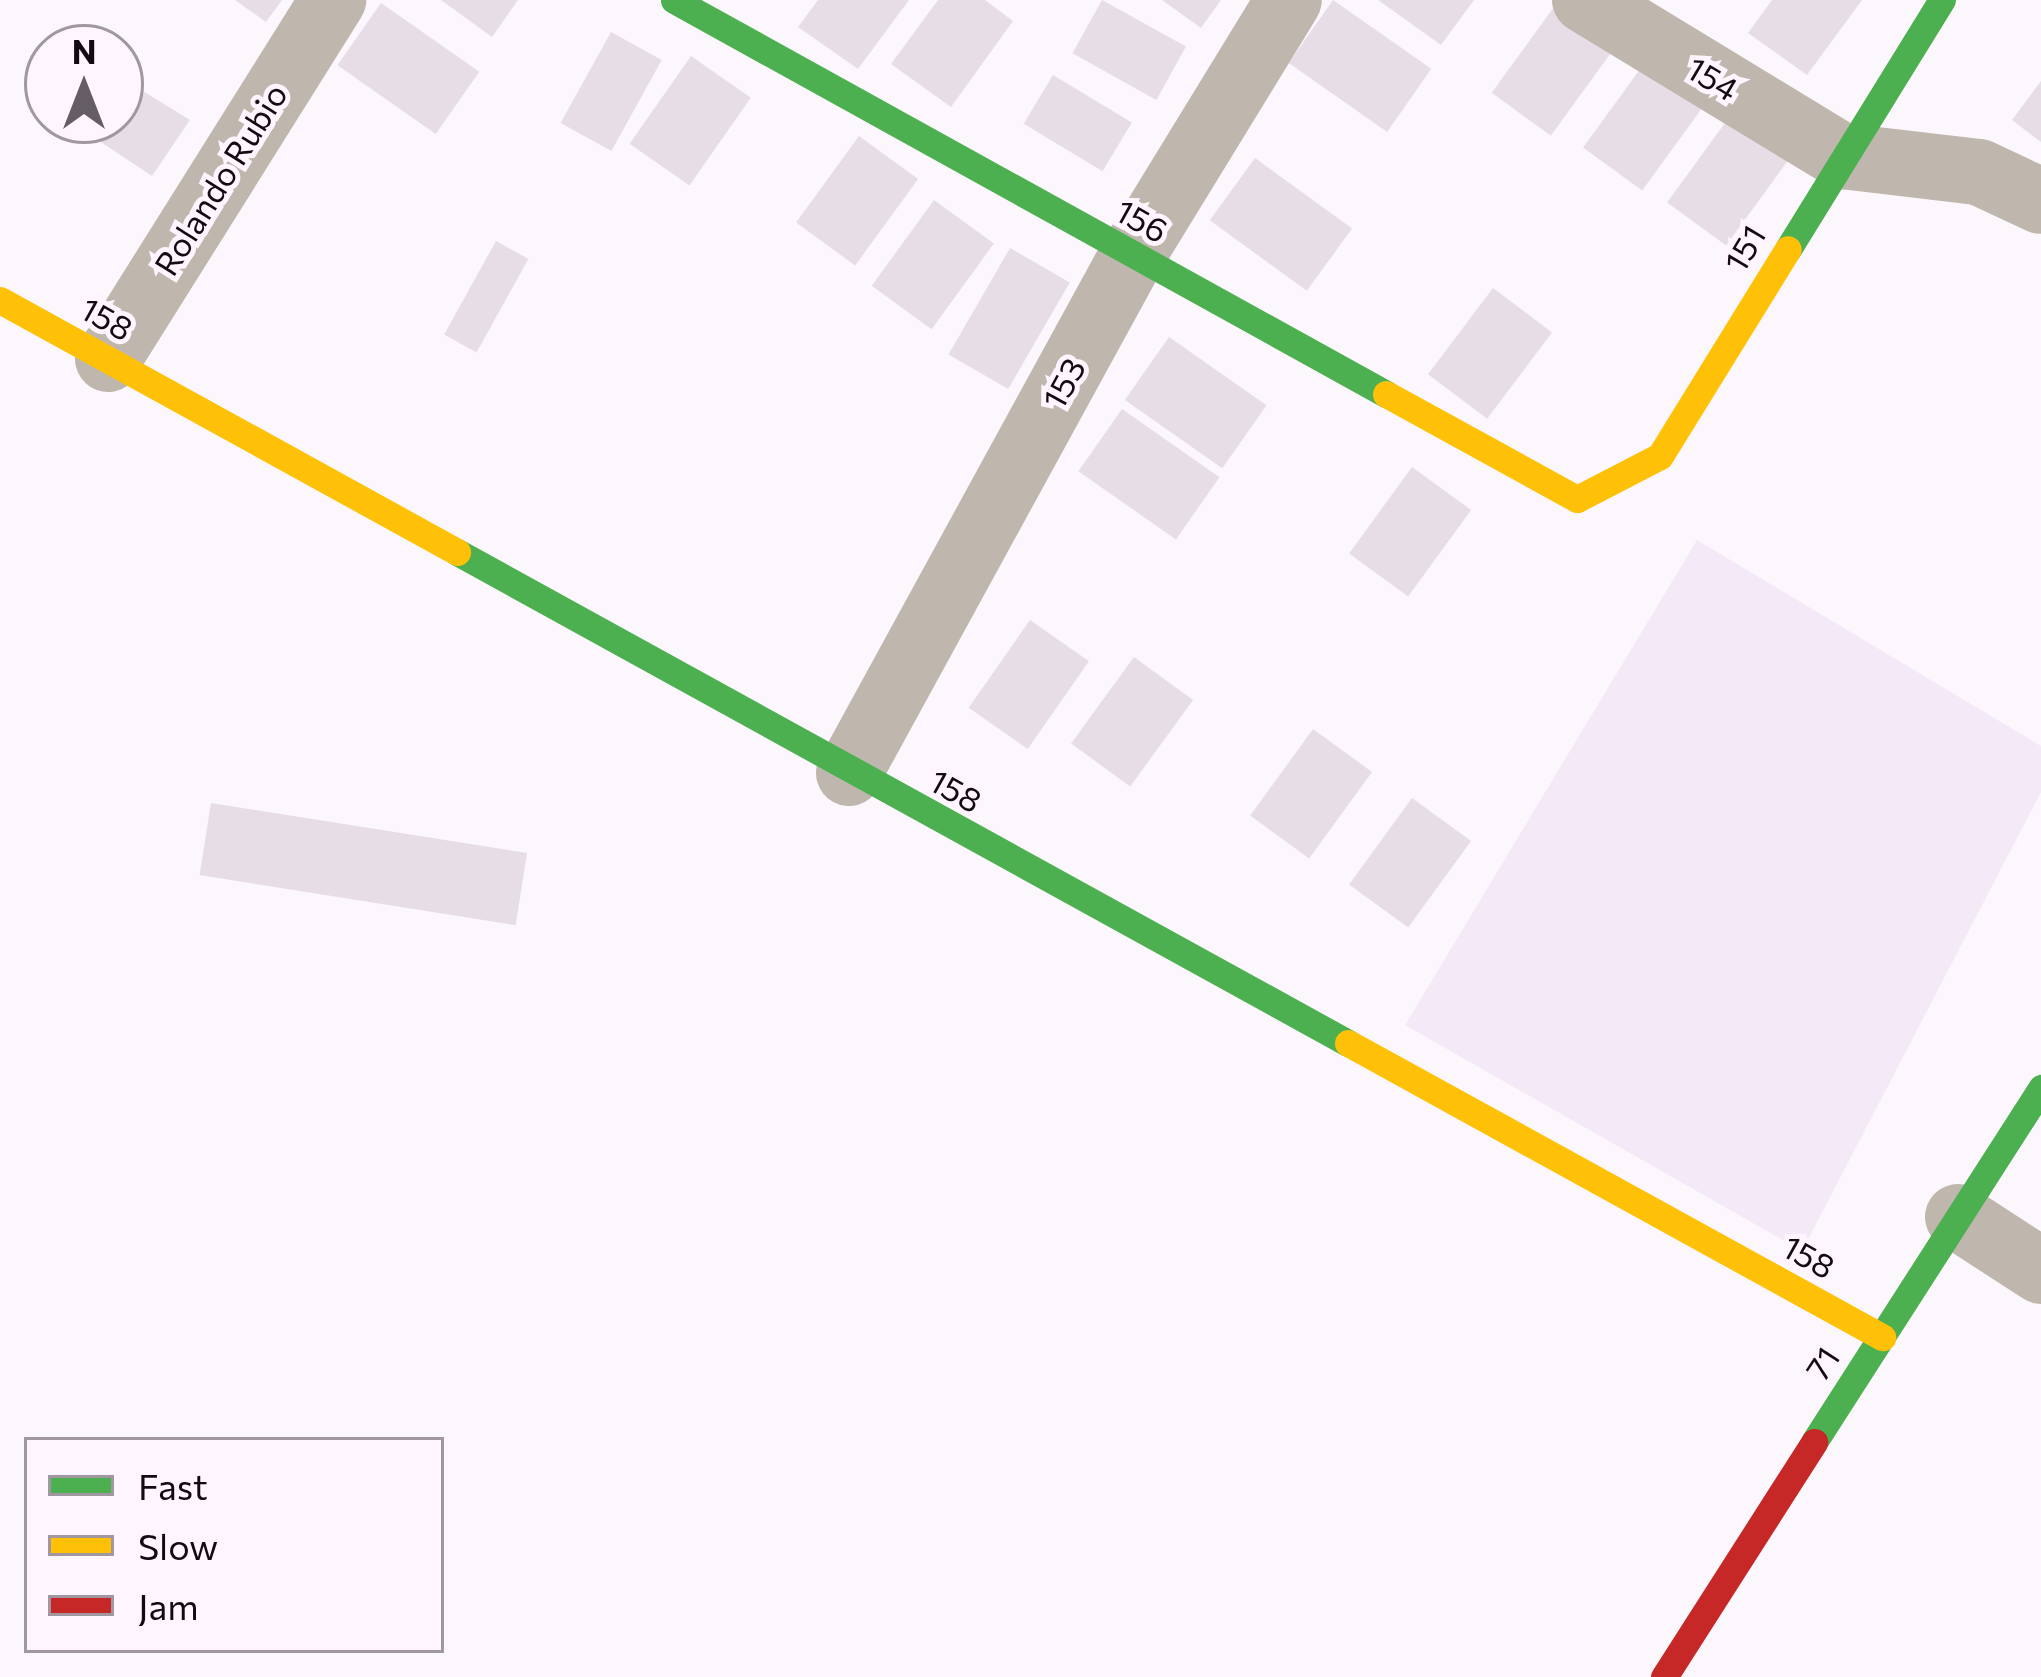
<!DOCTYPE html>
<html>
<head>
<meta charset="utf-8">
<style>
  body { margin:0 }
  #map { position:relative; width:2041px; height:1677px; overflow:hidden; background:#fcf7fc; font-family:Commissioner,sans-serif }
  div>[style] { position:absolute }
  .industrial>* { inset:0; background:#f4eaf7 }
  .building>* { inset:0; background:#e7dde7; transform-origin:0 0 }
  .street>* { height:66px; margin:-33px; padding:0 33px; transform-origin:33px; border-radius:33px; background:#bfb7ae }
  .fast>* { height:27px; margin:-13.5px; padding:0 13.5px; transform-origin:13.5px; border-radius:13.5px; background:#4caf50 }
  .slow>* { height:27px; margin:-13.5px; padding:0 13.5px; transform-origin:13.5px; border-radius:13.5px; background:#ffc107 }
  .jam>* { height:27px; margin:-13.5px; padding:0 13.5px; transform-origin:13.5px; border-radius:13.5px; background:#c62828 }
  span { translate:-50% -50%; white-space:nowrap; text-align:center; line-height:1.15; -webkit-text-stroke:10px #fef5fe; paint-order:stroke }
  .street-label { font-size:33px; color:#120b12 }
  .legend { position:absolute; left:24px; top:1437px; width:420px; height:216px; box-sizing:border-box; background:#fef5fe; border:3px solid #a097a0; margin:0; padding:15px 21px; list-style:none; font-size:36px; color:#120b12 }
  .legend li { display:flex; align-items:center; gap:24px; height:60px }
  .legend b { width:60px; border:3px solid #a097a0 }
  .north { position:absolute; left:24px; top:24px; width:120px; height:120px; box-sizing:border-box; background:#fef5fe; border:3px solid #a097a0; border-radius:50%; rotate:0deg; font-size:33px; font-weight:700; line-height:48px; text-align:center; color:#120b12 }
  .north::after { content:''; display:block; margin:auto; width:42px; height:54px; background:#645e64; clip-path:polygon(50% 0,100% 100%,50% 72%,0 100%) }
</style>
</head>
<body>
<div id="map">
  <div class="industrial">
    <div style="clip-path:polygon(1697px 540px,2041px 746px,2041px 792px,1802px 1251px,1405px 1025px)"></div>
  </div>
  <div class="building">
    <div style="clip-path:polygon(235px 0,282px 0,266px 22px)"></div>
    <div style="clip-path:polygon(441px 0,518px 0,492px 37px)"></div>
    <div style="clip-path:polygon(818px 0,909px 0,858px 69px,798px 27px)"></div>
    <div style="clip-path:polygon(938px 0,985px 0,1013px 21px,951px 107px,891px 64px)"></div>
    <div style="left:1102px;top:0;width:96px;height:61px;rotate:29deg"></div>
    <div style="clip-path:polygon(1162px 0,1221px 0,1201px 28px)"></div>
    <div style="left:1333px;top:0;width:120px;height:77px;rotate:35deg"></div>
    <div style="clip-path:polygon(1378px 0,1474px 0,1441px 45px)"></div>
    <div style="clip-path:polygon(1772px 0,1862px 0,1807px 75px,1748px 33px)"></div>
    <div style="left:381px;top:3px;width:120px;height:76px;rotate:35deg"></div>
    <div style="left:1554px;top:7px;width:73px;height:106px;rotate:36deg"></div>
    <div style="left:611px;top:32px;width:58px;height:104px;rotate:29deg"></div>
    <div style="left:691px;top:56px;width:73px;height:107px;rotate:35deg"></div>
    <div style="left:1646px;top:61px;width:73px;height:107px;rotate:36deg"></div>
    <div style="left:1053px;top:75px;width:92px;height:57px;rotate:31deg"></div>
    <div style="clip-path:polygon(120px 77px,190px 120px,152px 176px,84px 131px,92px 120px,120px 120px)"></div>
    <div style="clip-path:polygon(2041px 81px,2041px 142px,2012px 120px)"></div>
    <div style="left:1730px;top:116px;width:73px;height:107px;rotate:36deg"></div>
    <div style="left:859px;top:136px;width:73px;height:107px;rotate:36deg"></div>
    <div style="left:1255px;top:158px;width:120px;height:77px;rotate:36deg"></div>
    <div style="left:934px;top:200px;width:74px;height:106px;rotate:36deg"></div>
    <div style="left:496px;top:241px;width:37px;height:107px;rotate:29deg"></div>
    <div style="left:1010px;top:248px;width:69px;height:123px;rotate:30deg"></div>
    <div style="left:1493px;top:288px;width:74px;height:108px;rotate:37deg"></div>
    <div style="left:1169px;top:337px;width:119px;height:77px;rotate:35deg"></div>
    <div style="left:1122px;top:409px;width:119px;height:76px;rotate:35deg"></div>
    <div style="left:1412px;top:467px;width:73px;height:107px;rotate:36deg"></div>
    <div style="left:1030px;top:620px;width:72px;height:107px;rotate:35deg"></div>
    <div style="left:1134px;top:657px;width:73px;height:107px;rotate:36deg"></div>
    <div style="left:1313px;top:729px;width:73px;height:107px;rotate:36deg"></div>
    <div style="left:1412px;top:798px;width:73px;height:107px;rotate:36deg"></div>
    <div style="left:211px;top:803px;width:320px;height:73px;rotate:9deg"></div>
  </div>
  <div class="street">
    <div style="left:1585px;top:0;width:301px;rotate:31.3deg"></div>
    <div style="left:1842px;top:156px;width:138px;rotate:6.7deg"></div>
    <div style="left:1979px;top:172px;width:68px;rotate:25.1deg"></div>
    <div style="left:108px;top:359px;width:424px;rotate:-57.9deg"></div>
    <div style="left:849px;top:773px;width:589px;rotate:-61.3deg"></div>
    <div style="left:1132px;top:256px;width:300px;rotate:-58.5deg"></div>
    <div style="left:1958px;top:1217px;width:99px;rotate:33deg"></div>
  </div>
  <div class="fast">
    <div style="left:674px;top:0;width:814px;rotate:28.96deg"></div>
    <div style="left:1788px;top:249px;width:293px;rotate:-58.3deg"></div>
    <div style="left:457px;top:552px;width:1017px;rotate:28.86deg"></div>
    <div style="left:1814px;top:1442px;width:421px;rotate:-57.3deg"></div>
  </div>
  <div class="slow">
    <div style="left:0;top:300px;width:522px;rotate:28.87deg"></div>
    <div style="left:1386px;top:394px;width:218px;rotate:28.8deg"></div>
    <div style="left:1577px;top:499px;width:93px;rotate:-27.4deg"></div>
    <div style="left:1660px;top:456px;width:243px;rotate:-58.3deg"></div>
    <div style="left:1348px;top:1043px;width:610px;rotate:28.84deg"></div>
  </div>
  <div class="jam">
    <div style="left:1664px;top:1677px;width:279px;rotate:-57.4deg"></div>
  </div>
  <div class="street-label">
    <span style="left:1713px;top:78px;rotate:31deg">154</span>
    <span style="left:220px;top:179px;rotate:-58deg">Rolando Rubio</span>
    <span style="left:1142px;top:220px;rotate:29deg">156</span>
    <span style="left:1744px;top:248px;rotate:-59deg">151</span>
    <span style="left:107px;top:318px;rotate:29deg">158</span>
    <span style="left:1063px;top:383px;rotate:-61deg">153</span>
    <span style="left:956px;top:790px;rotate:29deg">158</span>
    <span style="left:1809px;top:1256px;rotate:29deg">158</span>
    <span style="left:1822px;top:1363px;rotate:-57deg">71</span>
  </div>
  <ul class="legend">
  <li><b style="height:15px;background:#4caf50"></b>Fast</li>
  <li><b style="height:15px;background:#ffc107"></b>Slow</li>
  <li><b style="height:15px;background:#c62828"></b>Jam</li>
  </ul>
  <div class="north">N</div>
</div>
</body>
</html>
